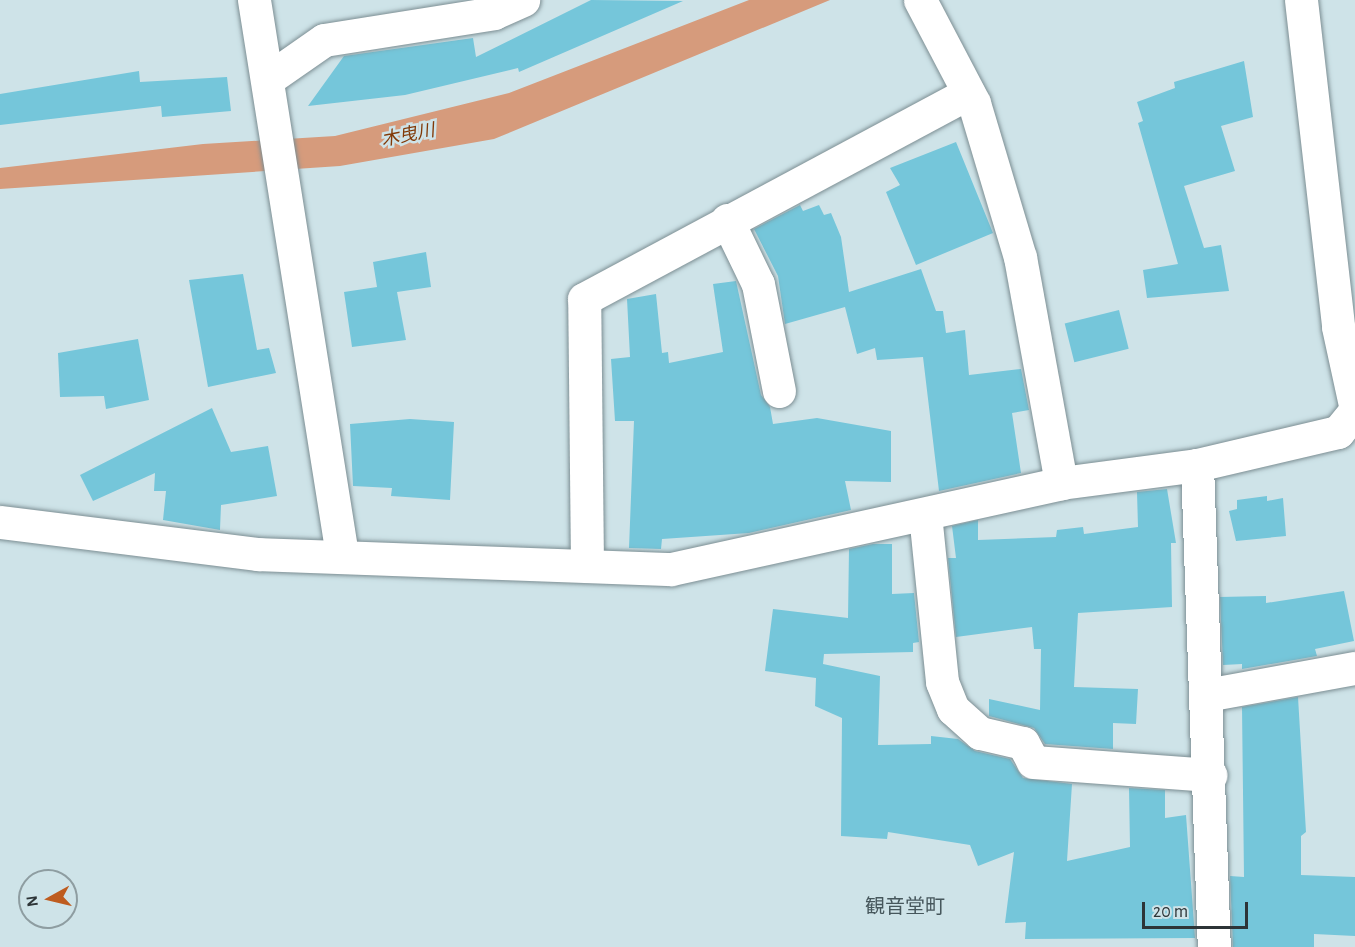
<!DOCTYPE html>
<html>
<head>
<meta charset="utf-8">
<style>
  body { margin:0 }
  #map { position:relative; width:1355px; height:947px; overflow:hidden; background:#cee3e8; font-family:"Alegreya Sans","Noto Sans JP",sans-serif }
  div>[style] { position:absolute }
  .water>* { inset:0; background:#d69b7c }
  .building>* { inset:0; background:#75c6da; transform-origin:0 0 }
  .roads { filter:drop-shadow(0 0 2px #7c8e93) drop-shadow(0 0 2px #7c8e93) }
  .street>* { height:33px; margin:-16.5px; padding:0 16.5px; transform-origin:16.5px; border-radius:16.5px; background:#fff }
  span { translate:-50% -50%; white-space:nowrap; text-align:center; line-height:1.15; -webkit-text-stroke:5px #cee3e8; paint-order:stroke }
  .water-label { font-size:18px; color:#813907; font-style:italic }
  .quarter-label { font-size:20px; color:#46575c }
  .north { position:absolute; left:18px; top:869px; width:60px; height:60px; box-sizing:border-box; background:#cee3e8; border:2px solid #8e9da1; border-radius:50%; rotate:262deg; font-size:16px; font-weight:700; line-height:24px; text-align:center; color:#2d3437 }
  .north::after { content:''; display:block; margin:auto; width:21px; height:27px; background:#be5c1f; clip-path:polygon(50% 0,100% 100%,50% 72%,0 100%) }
  .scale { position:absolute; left:1142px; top:902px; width:106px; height:27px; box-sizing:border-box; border:3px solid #2d3437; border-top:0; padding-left:8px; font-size:18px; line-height:21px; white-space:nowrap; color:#2d3437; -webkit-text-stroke:4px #cee3e8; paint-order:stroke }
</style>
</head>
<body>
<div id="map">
  <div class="water">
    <div style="clip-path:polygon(749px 0,830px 0,494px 139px,340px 166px,0 189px,0 168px,203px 144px,335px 136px,509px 93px)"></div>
  </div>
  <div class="building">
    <div style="clip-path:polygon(591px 0,683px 1px,519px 72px,518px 68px,405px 95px,308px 106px,344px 56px,473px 38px,476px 57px)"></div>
    <div style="clip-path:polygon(1244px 61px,1253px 117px,1221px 126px,1235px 171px,1184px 186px,1204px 248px,1221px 245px,1229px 291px,1147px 298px,1143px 270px,1178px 264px,1138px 123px,1143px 121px,1137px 102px,1175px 88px,1174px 82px)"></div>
    <div style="clip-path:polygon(139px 71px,140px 82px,227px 77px,231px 111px,162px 117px,161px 106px,0 125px,0 94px)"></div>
    <div style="clip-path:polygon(956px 142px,993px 233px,916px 265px,886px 192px,900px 185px,890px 168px)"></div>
    <div style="clip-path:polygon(800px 205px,803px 211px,819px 205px,824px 215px,831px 213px,841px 237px,849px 292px,921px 269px,936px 311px,943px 311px,946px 333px,965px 330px,969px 375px,1021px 369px,1029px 410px,1012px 413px,1021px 473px,939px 491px,923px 357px,877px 360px,875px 348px,857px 354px,845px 307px,785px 324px,778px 276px,754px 229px)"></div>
    <div style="clip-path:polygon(426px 252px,431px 287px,397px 292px,406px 340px,352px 347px,344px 292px,377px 287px,373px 262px)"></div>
    <div style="clip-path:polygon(243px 274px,257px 350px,269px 348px,276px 373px,208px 387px,189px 280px)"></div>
    <div style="clip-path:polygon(736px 281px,761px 395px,770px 407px,773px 424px,817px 418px,891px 431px,891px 482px,845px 481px,851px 510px,749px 533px,662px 539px,661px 549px,629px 548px,634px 421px,615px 421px,611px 359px,630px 357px,627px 299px,656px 294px,662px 353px,668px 352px,669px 363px,723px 352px,713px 284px)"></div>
    <div style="left:1119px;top:310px;width:40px;height:56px;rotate:76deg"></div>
    <div style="clip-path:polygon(138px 339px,149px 400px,106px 409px,104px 396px,60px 397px,58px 353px)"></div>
    <div style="clip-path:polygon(212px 408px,231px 452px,268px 446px,277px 496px,221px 505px,220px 530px,163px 520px,166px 491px,154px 491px,155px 473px,93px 501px,80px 475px)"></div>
    <div style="clip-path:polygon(410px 419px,454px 422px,450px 500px,391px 496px,392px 488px,353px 486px,350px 424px)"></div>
    <div style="clip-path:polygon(1167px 489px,1176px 543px,1171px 543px,1172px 607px,1078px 613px,1074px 687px,1138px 689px,1136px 724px,1113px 723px,1113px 749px,1045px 744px,1034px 728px,989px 716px,989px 699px,1040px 710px,1041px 649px,1034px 649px,1032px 627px,956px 637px,948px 558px,956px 558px,952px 526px,978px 520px,978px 540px,1056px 537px,1057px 530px,1083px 527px,1084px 534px,1138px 527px,1137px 492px)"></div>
    <div style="clip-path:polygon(1267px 496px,1267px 501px,1283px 498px,1286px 536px,1236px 541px,1229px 511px,1237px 509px,1237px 500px)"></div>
    <div style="clip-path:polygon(873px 544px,892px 544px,892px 594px,914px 593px,919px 642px,913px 643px,913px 652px,824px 654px,823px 664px,880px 676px,878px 745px,931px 744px,931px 736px,958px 739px,975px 751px,1010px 759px,1023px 778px,1072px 784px,1067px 861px,1130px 847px,1129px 788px,1165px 790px,1165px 818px,1186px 815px,1195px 938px,1025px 939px,1026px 922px,1005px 923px,1014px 852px,978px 866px,970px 845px,888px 832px,887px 839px,841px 836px,842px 718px,815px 706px,816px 678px,765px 671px,773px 609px,848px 618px,849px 549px)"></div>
    <div style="clip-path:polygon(1344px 591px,1354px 641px,1315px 649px,1317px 656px,1242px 669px,1242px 664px,1223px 665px,1220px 597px,1266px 596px,1266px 603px)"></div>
    <div style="clip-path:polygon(1298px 697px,1306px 832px,1301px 836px,1301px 875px,1355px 877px,1355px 936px,1314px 934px,1314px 947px,1233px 947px,1230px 876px,1244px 877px,1242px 707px)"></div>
  </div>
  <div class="roads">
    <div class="street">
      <div style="left:254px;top:0;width:562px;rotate:80.99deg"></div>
      <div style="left:920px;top:0;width:116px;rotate:62.3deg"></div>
      <div style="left:974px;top:103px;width:161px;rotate:73.4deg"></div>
      <div style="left:1020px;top:257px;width:230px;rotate:79.7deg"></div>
      <div style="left:1301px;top:0;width:329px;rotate:83.5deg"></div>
      <div style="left:1338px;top:327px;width:80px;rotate:77.7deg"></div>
      <div style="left:268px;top:79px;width:68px;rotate:-34.9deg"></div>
      <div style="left:324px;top:40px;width:172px;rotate:-9deg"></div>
      <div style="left:494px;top:13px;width:32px;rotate:-24deg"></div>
      <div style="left:727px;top:220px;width:71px;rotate:64.2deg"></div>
      <div style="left:758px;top:284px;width:109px;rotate:78.9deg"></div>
      <div style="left:1197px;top:465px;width:482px;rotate:88deg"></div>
      <div style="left:925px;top:514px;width:169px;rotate:84.2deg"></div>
      <div style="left:942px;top:682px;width:29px;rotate:68deg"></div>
      <div style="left:953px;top:709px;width:36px;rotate:42deg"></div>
      <div style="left:980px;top:733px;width:44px;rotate:13.1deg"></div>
      <div style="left:1023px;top:743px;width:21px;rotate:62deg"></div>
      <div style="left:1033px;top:762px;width:178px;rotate:4.2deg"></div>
      <div style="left:0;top:522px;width:260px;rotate:7.1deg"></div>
      <div style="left:258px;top:554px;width:413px;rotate:2.1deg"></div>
      <div style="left:671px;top:569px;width:399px;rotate:-12.4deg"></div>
      <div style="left:1061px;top:483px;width:137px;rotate:-7.5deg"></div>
      <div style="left:1197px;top:465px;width:145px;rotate:-13.2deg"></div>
      <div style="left:1338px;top:432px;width:27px;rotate:-51deg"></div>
      <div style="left:587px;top:566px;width:267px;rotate:-90.6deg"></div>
      <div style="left:584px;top:299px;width:436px;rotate:-28.2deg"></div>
      <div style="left:1206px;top:695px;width:151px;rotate:-10.3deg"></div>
    </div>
  </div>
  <div class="water-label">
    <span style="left:408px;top:136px;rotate:-11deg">木曳川</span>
  </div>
  <div class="quarter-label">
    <span style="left:905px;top:907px">観音堂町</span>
  </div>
  <div class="north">N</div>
  <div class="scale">20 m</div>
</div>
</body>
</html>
